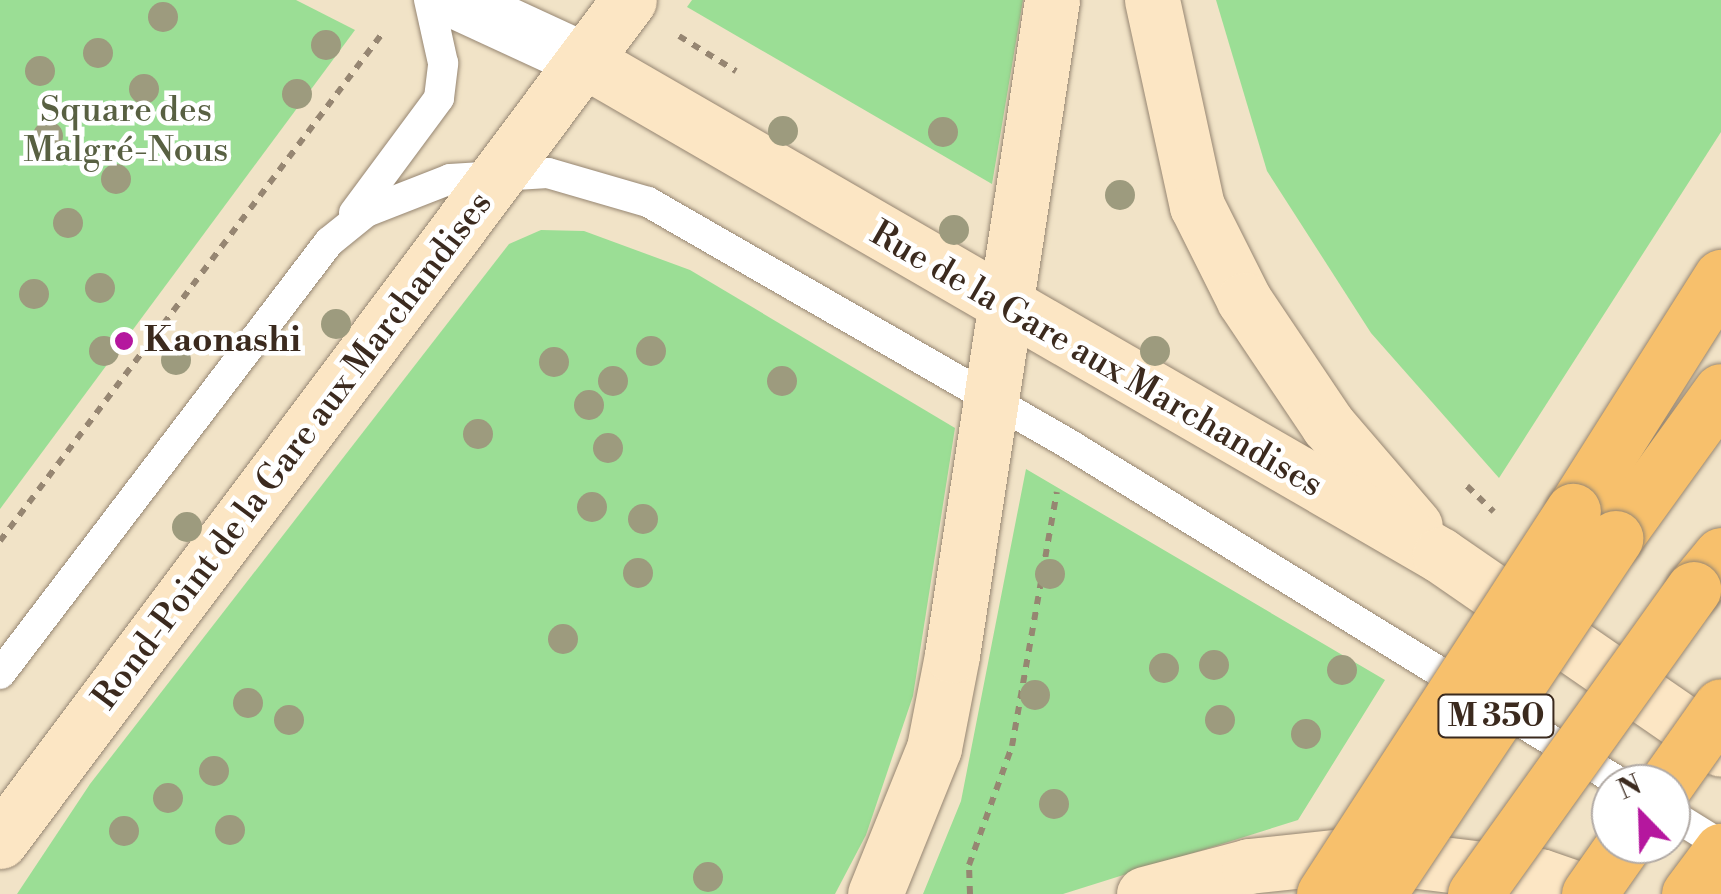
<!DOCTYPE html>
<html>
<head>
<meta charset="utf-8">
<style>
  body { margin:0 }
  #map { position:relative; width:1721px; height:894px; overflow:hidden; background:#f1e3c7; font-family:"Libre Bodoni",serif }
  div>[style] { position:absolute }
  .green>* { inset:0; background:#9bde95 }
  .path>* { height:6px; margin-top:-3px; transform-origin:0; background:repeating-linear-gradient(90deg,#968672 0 8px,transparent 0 16px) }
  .roads { filter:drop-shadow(0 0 2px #968672) drop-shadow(0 0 2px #968672) }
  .service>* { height:30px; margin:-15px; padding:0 15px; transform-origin:15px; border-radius:15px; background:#fff }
  .minor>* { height:55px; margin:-27.5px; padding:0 27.5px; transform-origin:27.5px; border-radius:27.5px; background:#fff }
  .secondary>* { height:55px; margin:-27.5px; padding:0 27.5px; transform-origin:27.5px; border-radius:27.5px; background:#fce6c4 }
  .trunk>* { height:55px; margin:-27.5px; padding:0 27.5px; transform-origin:27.5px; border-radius:27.5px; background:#f7c06c }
  .bridges { filter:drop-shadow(0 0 2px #968672) drop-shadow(0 0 2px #968672) }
  .trunk-bridge>* { height:55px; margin:-27.5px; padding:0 27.5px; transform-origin:27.5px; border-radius:27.5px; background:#f7c06c }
  .trees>* { width:30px; height:30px; margin:-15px; border-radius:50%; background:#9d9b7e }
  .dots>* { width:28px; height:28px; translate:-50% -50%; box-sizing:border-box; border:5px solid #fff; border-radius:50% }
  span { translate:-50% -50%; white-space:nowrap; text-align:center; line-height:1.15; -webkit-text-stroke:9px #fff; paint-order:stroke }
  .shield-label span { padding:2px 8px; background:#fff; border:2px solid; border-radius:8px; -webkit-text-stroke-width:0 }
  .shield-label { font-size:32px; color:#3b2a1e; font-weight:700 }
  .park-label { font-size:35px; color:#586042 }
  .poi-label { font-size:35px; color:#3b2a1e; font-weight:700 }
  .left { translate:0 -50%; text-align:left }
  .street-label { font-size:35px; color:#3b2a1e }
  .north { position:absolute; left:1591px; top:764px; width:100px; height:100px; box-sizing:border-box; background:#fff; border:2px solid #b1aaa5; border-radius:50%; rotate:337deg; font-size:28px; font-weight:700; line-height:40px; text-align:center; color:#3b2a1e }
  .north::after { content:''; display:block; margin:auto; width:35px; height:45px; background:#b5179e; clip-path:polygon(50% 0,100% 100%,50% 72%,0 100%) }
</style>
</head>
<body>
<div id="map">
  <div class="green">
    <div style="clip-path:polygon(0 0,296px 0,355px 30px,0 509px)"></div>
    <div style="clip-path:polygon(692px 0,1023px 0,992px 184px,687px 7px)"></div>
    <div style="clip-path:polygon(1216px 0,1721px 0,1721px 132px,1499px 478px,1371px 333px,1267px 171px)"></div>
    <div style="clip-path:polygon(541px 230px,584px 231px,690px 270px,955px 428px,913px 696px,866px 835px,835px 894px,17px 894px,90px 784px,509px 244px)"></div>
    <div style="clip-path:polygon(1026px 469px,1385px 680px,1298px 820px,1063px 894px,923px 894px,961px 801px)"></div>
  </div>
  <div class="path">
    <div style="left:679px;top:36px;width:67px;rotate:31.6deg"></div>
    <div style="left:1467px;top:486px;width:37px;rotate:44deg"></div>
    <div style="left:0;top:541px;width:638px;rotate:-53.02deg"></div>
    <div style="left:970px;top:894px;width:29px;rotate:-92deg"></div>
    <div style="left:969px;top:865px;width:127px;rotate:-70.1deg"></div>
    <div style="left:1012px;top:746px;width:258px;rotate:-80deg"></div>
  </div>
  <div class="roads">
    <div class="service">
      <div style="left:354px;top:213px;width:143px;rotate:-53.5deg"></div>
      <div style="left:439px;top:98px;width:35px;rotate:-83deg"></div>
      <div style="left:443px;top:63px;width:65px;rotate:-102.5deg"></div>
      <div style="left:0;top:674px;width:543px;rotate:-52.71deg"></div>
      <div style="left:329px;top:242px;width:48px;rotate:-39deg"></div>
      <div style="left:366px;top:212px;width:90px;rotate:-21.4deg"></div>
      <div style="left:450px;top:179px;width:98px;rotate:-3.5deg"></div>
      <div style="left:548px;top:173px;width:104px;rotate:16.2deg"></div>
      <div style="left:648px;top:202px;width:489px;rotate:29.9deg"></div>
      <div style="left:1072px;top:446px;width:646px;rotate:31.57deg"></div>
      <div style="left:1671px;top:814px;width:59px;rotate:31.8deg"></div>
    </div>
    <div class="minor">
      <div style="left:454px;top:0;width:143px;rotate:24.8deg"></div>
    </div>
    <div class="secondary">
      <div style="left:1152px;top:0;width:211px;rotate:77.7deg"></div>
      <div style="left:1197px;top:206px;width:105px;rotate:63.4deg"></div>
      <div style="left:1244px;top:300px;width:151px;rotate:56.1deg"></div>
      <div style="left:1328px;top:425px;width:133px;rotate:49.3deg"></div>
      <div style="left:584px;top:60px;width:989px;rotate:30.04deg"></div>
      <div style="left:1440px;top:555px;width:341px;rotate:34.6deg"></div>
      <div style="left:0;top:841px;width:1050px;rotate:-53.21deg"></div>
      <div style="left:875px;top:894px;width:157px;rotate:-68deg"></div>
      <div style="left:934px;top:748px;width:95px;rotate:-79deg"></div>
      <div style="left:952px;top:655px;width:663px;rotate:-81.32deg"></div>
      <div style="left:1144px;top:894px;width:109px;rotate:-14.9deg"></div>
      <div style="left:1249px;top:866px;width:113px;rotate:-6.1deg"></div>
      <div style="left:1361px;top:854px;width:180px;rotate:7deg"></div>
      <div style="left:1540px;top:876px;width:55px;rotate:19.1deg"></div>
    </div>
    <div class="trunk">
      <div style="left:1573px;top:511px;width:277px;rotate:-57.7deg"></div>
      <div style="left:1615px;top:538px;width:181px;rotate:-54.2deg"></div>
      <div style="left:1693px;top:589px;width:44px;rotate:-50.5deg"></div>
      <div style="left:1689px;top:894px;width:54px;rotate:-53.3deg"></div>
    </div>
  </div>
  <div class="bridges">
    <div class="trunk-bridge">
      <div style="left:1666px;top:784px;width:95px;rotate:-54.8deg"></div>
      <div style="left:1324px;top:894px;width:457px;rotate:-57deg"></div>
      <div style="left:1378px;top:894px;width:428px;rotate:-56.3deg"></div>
      <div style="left:1475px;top:894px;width:375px;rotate:-54.4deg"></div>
      <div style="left:1589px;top:894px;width:61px;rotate:-55deg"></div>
    </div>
  </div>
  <div class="trees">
    <div style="left:163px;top:17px"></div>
    <div style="left:326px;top:45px"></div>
    <div style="left:98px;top:53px"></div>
    <div style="left:40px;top:71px"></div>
    <div style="left:144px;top:89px"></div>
    <div style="left:297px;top:94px"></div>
    <div style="left:783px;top:131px"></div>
    <div style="left:943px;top:132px"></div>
    <div style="left:48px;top:136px"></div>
    <div style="left:116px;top:179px"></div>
    <div style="left:1120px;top:195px"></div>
    <div style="left:68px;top:223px"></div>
    <div style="left:954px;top:230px"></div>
    <div style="left:100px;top:288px"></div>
    <div style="left:34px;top:294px"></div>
    <div style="left:336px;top:324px"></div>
    <div style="left:104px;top:351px"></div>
    <div style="left:651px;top:351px"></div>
    <div style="left:1155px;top:351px"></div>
    <div style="left:176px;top:360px"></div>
    <div style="left:554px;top:362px"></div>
    <div style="left:613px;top:381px"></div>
    <div style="left:782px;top:381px"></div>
    <div style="left:589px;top:405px"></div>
    <div style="left:478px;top:434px"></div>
    <div style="left:608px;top:448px"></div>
    <div style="left:592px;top:507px"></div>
    <div style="left:643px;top:519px"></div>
    <div style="left:187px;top:527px"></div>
    <div style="left:638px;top:573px"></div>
    <div style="left:1050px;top:574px"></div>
    <div style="left:563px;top:639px"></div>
    <div style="left:1214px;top:665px"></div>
    <div style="left:1164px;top:668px"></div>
    <div style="left:1342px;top:670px"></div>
    <div style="left:1035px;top:695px"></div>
    <div style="left:248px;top:703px"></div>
    <div style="left:289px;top:720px"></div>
    <div style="left:1220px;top:720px"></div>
    <div style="left:1306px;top:734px"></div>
    <div style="left:214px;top:771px"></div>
    <div style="left:168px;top:798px"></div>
    <div style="left:1054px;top:804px"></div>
    <div style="left:230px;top:830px"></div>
    <div style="left:124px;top:831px"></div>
    <div style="left:708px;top:877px"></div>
  </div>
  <div class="dots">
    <div style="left:124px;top:341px;background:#b5179e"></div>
  </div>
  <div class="shield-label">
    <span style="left:1496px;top:716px">M 350</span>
  </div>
  <div class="park-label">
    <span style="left:126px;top:131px">Square des<br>Malgré-Nous</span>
  </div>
  <div class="poi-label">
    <span class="left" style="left:144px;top:341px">Kaonashi</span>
  </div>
  <div class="street-label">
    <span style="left:1096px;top:360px;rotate:30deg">Rue de la Gare aux Marchandises</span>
    <span style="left:293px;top:451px;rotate:-53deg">Rond-Point de la Gare aux Marchandises</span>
  </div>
  <div class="north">N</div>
</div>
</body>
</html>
